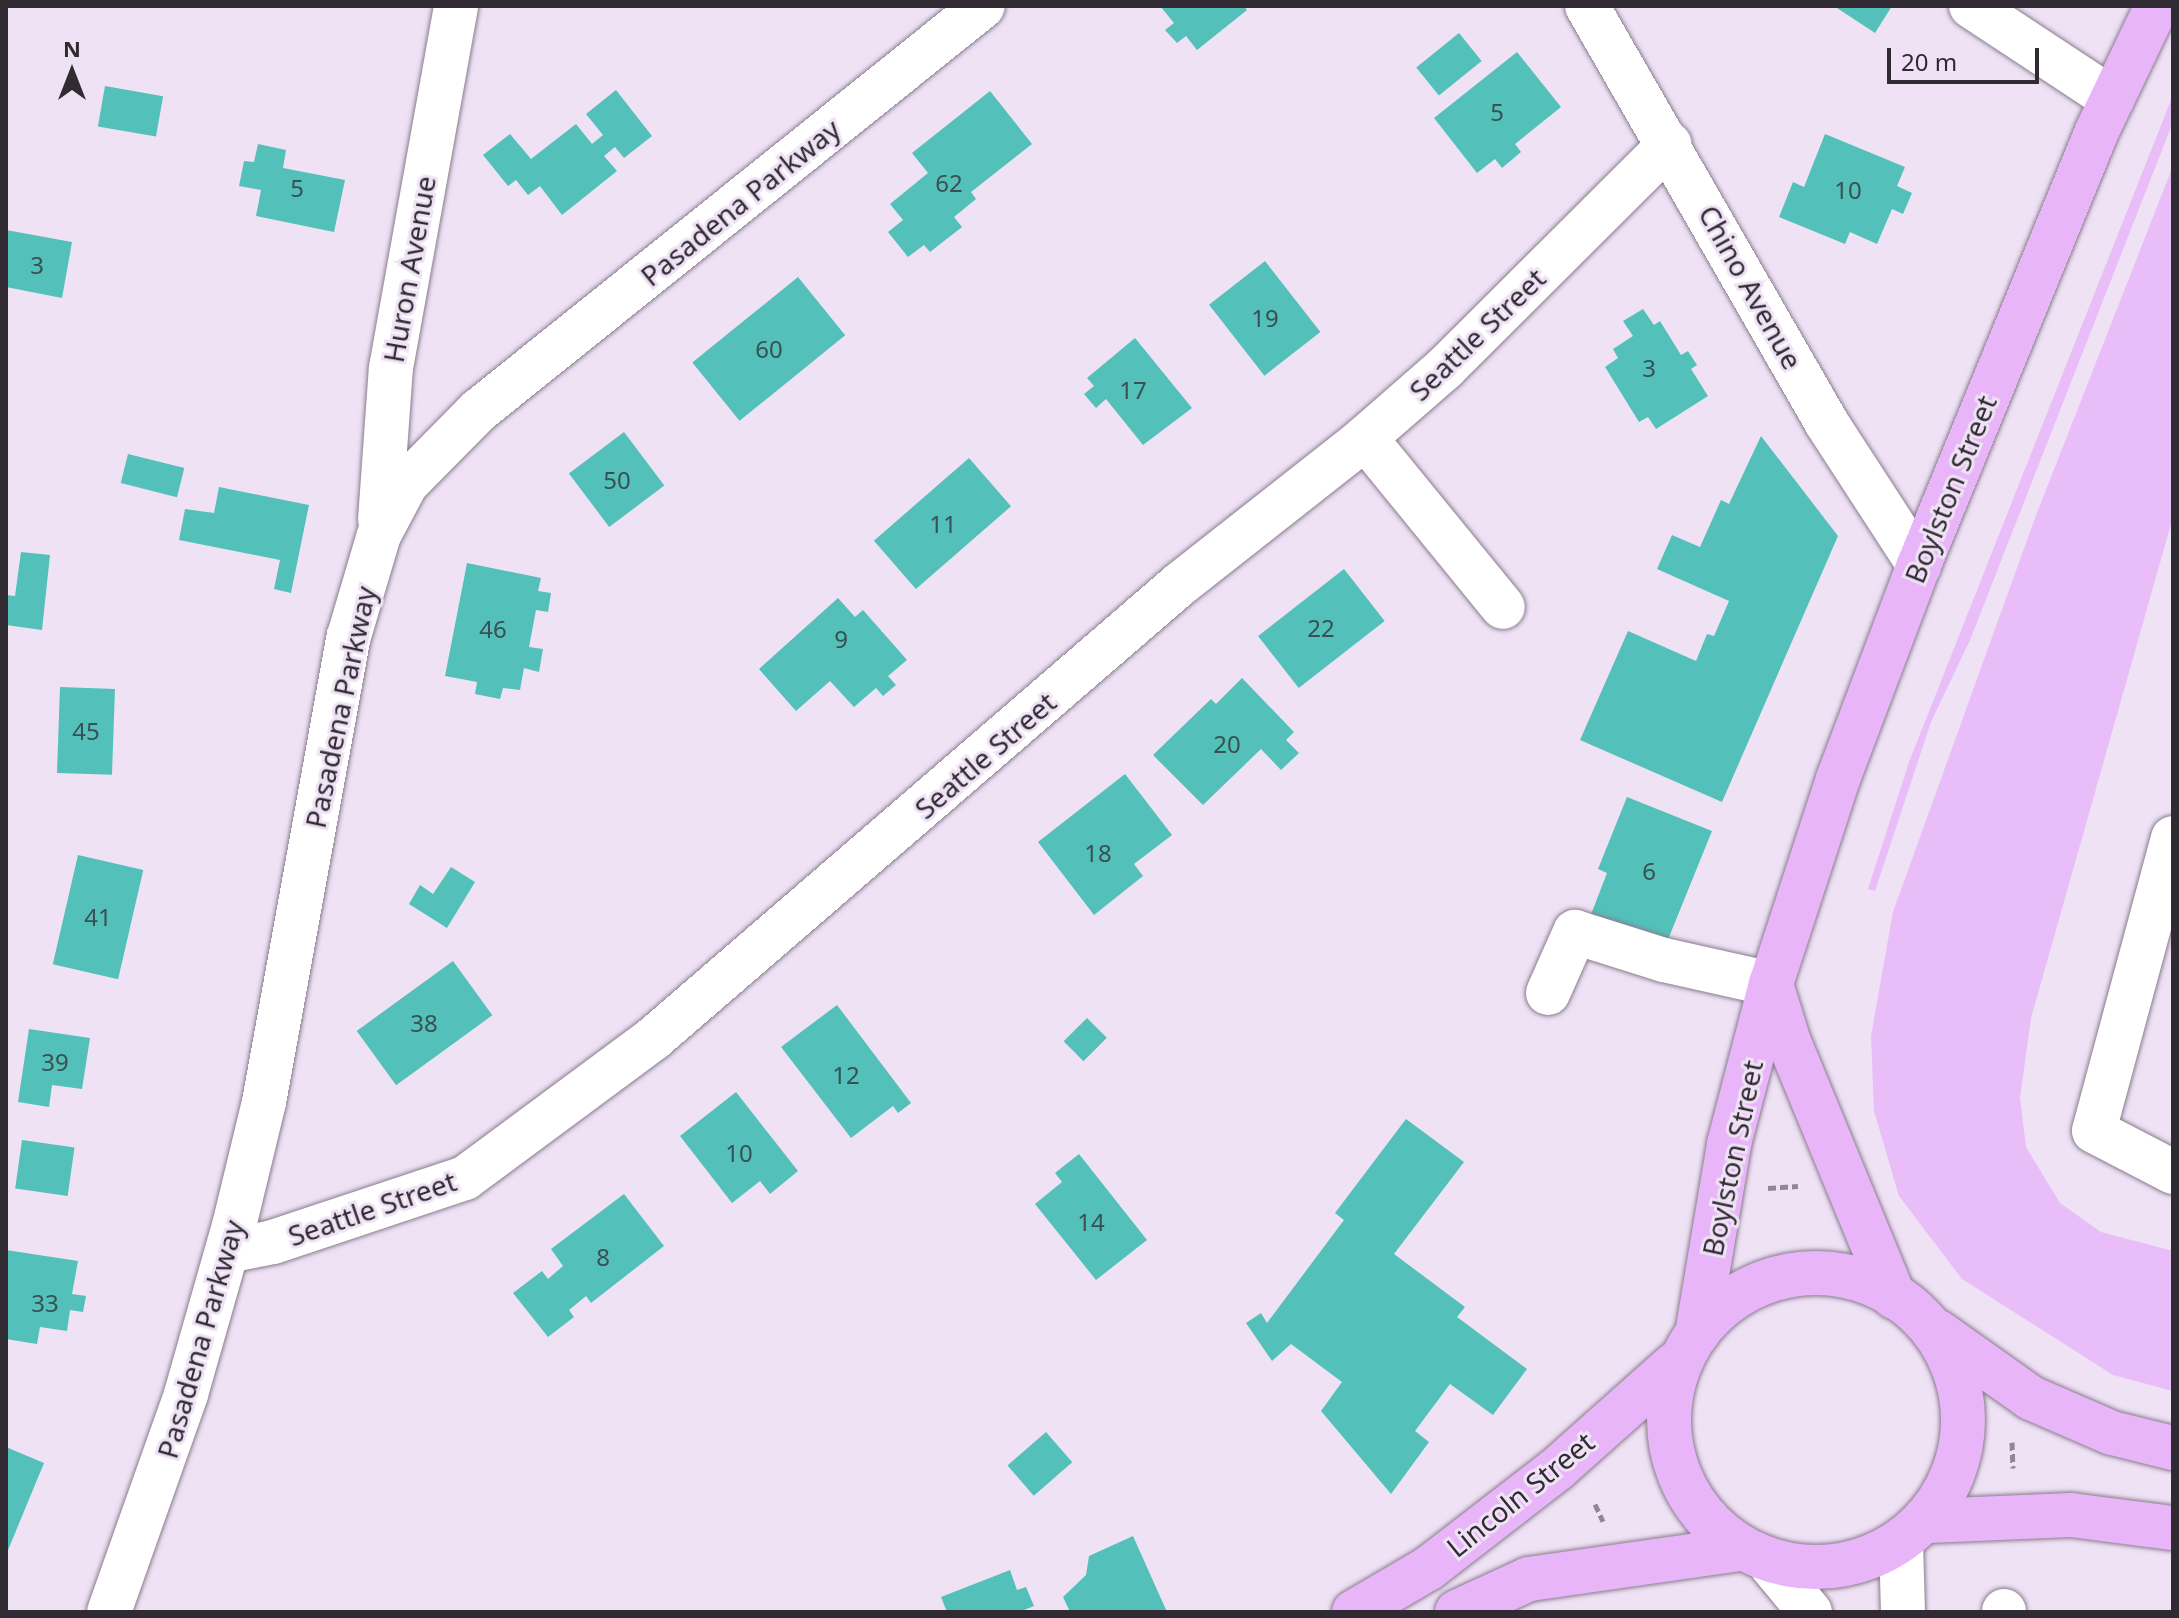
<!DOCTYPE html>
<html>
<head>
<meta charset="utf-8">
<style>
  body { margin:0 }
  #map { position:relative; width:2179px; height:1618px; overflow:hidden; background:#efe2f5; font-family:"Noto Sans",sans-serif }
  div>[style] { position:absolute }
  .green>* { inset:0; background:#e8bdf8 }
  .building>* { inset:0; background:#53c0b9; transform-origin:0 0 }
  .path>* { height:5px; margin-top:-2.5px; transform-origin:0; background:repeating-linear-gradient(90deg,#908794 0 8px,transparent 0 12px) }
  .roads { filter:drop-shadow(0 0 2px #897c8d) drop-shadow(0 0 2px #897c8d) }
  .minor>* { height:44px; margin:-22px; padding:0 22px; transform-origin:22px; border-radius:22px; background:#fff }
  .major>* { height:44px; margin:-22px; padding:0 22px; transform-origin:22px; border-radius:22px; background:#e7b5f8 }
  .major>.ring { margin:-22px; padding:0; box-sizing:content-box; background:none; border:44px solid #e7b5f8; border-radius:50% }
  span { translate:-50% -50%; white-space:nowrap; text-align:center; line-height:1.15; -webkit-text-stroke:6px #efe2f5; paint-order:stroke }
  .number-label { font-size:24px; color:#395054 }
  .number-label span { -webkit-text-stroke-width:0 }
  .street-label { font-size:28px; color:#302b32 }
  .frame { position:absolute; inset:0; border:8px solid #302b32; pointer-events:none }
  .north { position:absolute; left:32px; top:32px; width:80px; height:80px; -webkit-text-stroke:6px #efe2f5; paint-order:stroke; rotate:0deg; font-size:22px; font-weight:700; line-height:32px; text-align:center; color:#302b32 }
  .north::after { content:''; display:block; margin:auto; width:28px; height:36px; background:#302b32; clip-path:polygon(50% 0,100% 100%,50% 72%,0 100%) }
  .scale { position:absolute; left:1887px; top:48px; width:152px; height:36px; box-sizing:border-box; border:4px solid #302b32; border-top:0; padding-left:10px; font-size:24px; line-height:28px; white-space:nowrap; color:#302b32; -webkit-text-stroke:6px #efe2f5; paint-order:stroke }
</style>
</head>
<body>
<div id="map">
  <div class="green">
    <div style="clip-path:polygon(2173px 95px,2173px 122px,1970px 640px,1931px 722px,1875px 891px,1868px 889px,1909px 762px)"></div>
    <div style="clip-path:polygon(2173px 166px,2173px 517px,2031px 1018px,2020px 1098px,2026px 1147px,2060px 1203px,2101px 1232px,2173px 1251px,2173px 1391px,2113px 1375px,1962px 1279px,1899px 1196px,1874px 1111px,1871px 1036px,1893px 912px,2035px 518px)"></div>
  </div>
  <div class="building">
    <div style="clip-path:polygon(1160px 6px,1244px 6px,1247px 10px,1197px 50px,1186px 36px,1177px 43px,1165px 30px,1174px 23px)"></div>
    <div style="clip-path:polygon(1834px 6px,1892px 6px,1875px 33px)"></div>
    <div style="left:1459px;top:33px;width:36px;height:55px;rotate:51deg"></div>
    <div style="clip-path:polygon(1517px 52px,1561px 107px,1515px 144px,1521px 152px,1502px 168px,1495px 159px,1477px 173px,1434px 118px)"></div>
    <div style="left:105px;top:86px;width:59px;height:41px;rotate:10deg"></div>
    <div style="clip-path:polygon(616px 90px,652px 136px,624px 158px,615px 147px,604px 156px,617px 171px,562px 215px,540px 186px,528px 195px,516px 180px,508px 186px,483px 155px,510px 134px,531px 159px,576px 124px,592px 144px,603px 135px,586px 114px)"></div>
    <div style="clip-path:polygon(990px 91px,1032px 144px,971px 192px,976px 199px,954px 217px,962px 227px,930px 252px,924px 245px,908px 257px,888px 232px,903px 220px,890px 204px,928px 173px,912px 153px)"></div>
    <div style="clip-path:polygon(1825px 134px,1905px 167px,1897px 186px,1912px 193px,1903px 214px,1892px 209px,1877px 244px,1850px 232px,1845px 244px,1779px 217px,1793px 182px,1804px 187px)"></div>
    <div style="clip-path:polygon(258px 144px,286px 150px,283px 168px,345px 180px,334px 232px,256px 216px,261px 190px,239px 186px,244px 161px,254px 162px)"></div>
    <div style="clip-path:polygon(6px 230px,72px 242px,62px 298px,6px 287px)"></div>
    <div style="left:1265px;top:261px;width:90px;height:71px;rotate:52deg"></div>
    <div style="left:798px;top:277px;width:75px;height:136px;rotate:51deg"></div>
    <div style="clip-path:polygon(1643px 309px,1654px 325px,1660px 321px,1681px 355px,1688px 351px,1697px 365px,1691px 369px,1708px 396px,1656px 429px,1648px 417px,1639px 422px,1605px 367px,1618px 358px,1613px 349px,1633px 336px,1623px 321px)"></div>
    <div style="clip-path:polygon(1135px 338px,1192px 408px,1143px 445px,1106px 399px,1096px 408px,1084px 394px,1094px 386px,1087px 378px)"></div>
    <div style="left:624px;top:432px;width:67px;height:69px;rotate:53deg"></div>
    <div style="clip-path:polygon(1761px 436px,1838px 536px,1722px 802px,1580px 740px,1628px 631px,1696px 661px,1707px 634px,1714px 636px,1729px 601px,1657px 569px,1672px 535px,1700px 547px,1721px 500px,1729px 504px)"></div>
    <div style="left:128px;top:454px;width:58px;height:30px;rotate:14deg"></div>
    <div style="left:969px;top:458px;width:64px;height:126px;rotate:49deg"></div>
    <div style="clip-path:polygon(219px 487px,309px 505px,291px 593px,274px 589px,280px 560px,179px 540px,185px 509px,214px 513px)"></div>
    <div style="clip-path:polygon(21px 552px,50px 555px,42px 630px,6px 625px,6px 595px,15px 596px)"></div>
    <div style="clip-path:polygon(467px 563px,541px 578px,538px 591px,551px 593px,548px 612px,536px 610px,529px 647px,543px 649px,539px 672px,524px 668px,520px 690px,503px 688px,500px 699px,475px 694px,477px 682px,445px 676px)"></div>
    <div style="left:1344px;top:569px;width:66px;height:109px;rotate:52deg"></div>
    <div style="clip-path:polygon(838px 598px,855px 617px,863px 610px,907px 660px,888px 676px,896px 685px,883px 696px,876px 688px,854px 707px,830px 681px,796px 711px,759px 669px)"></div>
    <div style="clip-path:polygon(1242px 678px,1294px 732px,1286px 740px,1299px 753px,1281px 770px,1261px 749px,1203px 805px,1153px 755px,1211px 699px,1216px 704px)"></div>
    <div style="left:60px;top:687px;width:55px;height:86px;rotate:2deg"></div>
    <div style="clip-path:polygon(1125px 774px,1172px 835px,1134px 864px,1143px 876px,1094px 915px,1038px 842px)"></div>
    <div style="clip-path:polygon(1627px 797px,1712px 831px,1665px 947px,1590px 917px,1607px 873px,1598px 869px)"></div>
    <div style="left:78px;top:855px;width:67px;height:112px;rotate:13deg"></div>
    <div style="clip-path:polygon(451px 867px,475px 882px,447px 928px,409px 904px,420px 885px,433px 894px)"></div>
    <div style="left:453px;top:961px;width:67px;height:119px;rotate:54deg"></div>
    <div style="clip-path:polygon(837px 1005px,911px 1103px,898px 1113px,893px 1106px,851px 1138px,781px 1047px)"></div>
    <div style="left:1087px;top:1018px;width:28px;height:33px;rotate:45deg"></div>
    <div style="clip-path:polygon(29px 1029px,90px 1038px,82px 1089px,52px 1085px,49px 1107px,18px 1102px)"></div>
    <div style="clip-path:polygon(736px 1092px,798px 1171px,770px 1194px,760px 1181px,732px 1203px,680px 1136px)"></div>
    <div style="clip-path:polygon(1406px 1119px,1464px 1162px,1394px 1254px,1465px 1307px,1457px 1317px,1527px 1369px,1493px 1415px,1450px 1384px,1415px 1431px,1429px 1442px,1391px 1494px,1321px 1411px,1342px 1382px,1291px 1344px,1272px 1361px,1246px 1323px,1261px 1313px,1267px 1323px,1344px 1220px,1335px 1213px)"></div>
    <div style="left:22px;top:1140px;width:53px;height:49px;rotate:8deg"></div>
    <div style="clip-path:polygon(1079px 1154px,1147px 1240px,1096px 1280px,1035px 1204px,1062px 1182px,1055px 1173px)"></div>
    <div style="clip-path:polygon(624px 1194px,664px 1246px,591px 1303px,586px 1296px,569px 1310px,574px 1317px,548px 1337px,513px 1293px,542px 1271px,548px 1279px,563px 1266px,551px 1249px)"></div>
    <div style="clip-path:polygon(6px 1250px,78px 1261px,72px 1294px,86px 1296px,83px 1312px,70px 1310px,67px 1331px,40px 1327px,37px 1344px,6px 1339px)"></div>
    <div style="left:1046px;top:1432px;width:40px;height:51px;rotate:49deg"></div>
    <div style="clip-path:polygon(6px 1447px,44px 1463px,6px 1555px)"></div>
    <div style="clip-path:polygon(1133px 1536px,1167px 1612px,1070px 1612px,1063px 1597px,1086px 1575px,1089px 1556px)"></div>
    <div style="clip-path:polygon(1010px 1570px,1017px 1590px,1026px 1587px,1034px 1606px,1019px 1612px,947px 1612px,941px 1597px)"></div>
  </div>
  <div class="path">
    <div style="left:1768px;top:1188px;width:30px;rotate:-4deg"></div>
    <div style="left:2012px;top:1442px;width:26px;rotate:88deg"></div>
    <div style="left:1595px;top:1504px;width:19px;rotate:65deg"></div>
  </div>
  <div class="roads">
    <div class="minor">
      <div style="left:1587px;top:6px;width:480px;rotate:60.1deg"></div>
      <div style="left:1826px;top:422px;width:171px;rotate:57deg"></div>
      <div style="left:1971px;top:6px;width:169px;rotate:33.4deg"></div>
      <div style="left:1365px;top:438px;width:218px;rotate:50.8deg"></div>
      <div style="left:380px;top:520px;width:152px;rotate:-85.9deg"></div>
      <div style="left:391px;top:368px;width:368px;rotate:-79.8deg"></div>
      <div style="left:2173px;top:838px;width:303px;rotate:105.1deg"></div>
      <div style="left:2094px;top:1131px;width:89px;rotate:27.4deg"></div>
      <div style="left:1548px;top:993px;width:67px;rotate:-66.1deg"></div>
      <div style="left:1575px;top:932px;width:93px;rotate:17.5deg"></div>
      <div style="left:1664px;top:960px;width:110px;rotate:12.6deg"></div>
      <div style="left:228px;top:1251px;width:46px;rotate:-11.3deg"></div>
      <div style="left:273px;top:1242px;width:202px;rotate:-18.4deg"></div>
      <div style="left:465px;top:1178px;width:235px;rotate:-36.5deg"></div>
      <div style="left:654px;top:1038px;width:695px;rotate:-40.8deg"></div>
      <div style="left:1180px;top:584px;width:228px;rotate:-38.2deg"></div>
      <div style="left:1359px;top:443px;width:114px;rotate:-41.1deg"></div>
      <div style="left:1445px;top:368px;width:317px;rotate:-44.9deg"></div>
      <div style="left:1901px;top:1541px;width:71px;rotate:88.4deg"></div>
      <div style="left:1771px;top:1565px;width:61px;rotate:50.3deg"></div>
      <div style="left:109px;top:1612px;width:231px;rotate:-70.5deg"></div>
      <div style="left:186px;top:1394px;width:175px;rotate:-74.1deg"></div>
      <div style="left:234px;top:1226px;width:128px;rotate:-76.4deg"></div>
      <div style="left:264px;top:1102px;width:474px;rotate:-79.7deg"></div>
      <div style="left:349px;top:636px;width:105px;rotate:-73.5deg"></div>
      <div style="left:379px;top:535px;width:58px;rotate:-62.1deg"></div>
      <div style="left:406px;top:484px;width:103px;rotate:-45.4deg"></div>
      <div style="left:478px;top:411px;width:647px;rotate:-38.73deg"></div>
      <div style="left:2004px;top:1612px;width:1px;rotate:-90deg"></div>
    </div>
    <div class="major">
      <div style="left:1771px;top:984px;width:61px;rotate:72.8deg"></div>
      <div style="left:1789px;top:1042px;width:276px;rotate:67.6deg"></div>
      <div class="ring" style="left:1669px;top:1273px;width:250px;height:250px"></div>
      <div style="left:1938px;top:1332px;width:114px;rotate:35.4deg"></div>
      <div style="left:2031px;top:1398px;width:88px;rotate:23.4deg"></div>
      <div style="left:2112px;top:1433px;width:63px;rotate:13.8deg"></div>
      <div style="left:1697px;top:1334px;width:193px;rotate:-80.4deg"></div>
      <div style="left:1729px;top:1144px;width:165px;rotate:-75.3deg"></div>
      <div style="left:1771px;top:984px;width:216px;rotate:-71.9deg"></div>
      <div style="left:1838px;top:779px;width:229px;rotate:-69.3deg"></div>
      <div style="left:1919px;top:565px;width:469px;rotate:-67.7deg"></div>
      <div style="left:2097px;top:131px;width:139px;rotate:-64.4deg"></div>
      <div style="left:1928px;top:1521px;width:143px;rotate:-2.4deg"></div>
      <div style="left:2071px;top:1515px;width:103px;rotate:7.3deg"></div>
      <div style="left:1354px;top:1612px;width:87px;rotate:-30.4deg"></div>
      <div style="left:1429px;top:1568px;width:162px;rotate:-37.7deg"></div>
      <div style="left:1557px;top:1469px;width:159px;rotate:-41.7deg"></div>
      <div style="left:1457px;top:1612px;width:79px;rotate:-24.6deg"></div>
      <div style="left:1529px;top:1579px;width:214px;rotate:-8.1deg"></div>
    </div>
  </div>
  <div class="number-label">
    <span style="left:1497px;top:112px">5</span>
    <span style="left:949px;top:183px">62</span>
    <span style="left:297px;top:188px">5</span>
    <span style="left:1848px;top:190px">10</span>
    <span style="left:37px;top:265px">3</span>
    <span style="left:1265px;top:318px">19</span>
    <span style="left:769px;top:349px">60</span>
    <span style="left:1649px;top:368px">3</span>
    <span style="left:1133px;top:390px">17</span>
    <span style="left:617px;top:480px">50</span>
    <span style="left:943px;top:524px">11</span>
    <span style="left:1321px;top:628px">22</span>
    <span style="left:493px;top:629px">46</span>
    <span style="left:841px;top:639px">9</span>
    <span style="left:86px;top:731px">45</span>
    <span style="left:1227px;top:744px">20</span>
    <span style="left:1098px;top:853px">18</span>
    <span style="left:1649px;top:871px">6</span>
    <span style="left:98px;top:917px">41</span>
    <span style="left:424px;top:1023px">38</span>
    <span style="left:55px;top:1062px">39</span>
    <span style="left:846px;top:1075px">12</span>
    <span style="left:739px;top:1153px">10</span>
    <span style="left:1091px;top:1222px">14</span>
    <span style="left:603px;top:1257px">8</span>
    <span style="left:45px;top:1303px">33</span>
  </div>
  <div class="street-label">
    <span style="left:740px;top:202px;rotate:-39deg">Pasadena Parkway</span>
    <span style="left:409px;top:269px;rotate:-80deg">Huron Avenue</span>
    <span style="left:1751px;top:287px;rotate:61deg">Chino Avenue</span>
    <span style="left:1477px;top:334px;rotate:-44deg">Seattle Street</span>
    <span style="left:1950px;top:489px;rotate:-68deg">Boylston Street</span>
    <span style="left:340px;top:707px;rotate:-78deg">Pasadena Parkway</span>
    <span style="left:985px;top:755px;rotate:-41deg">Seattle Street</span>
    <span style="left:1732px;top:1158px;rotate:-78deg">Boylston Street</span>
    <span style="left:372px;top:1208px;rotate:-19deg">Seattle Street</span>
    <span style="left:200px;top:1339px;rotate:-74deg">Pasadena Parkway</span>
    <span style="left:1520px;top:1494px;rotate:-39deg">Lincoln Street</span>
  </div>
  <div class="frame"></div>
  <div class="north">N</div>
  <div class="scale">20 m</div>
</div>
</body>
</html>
